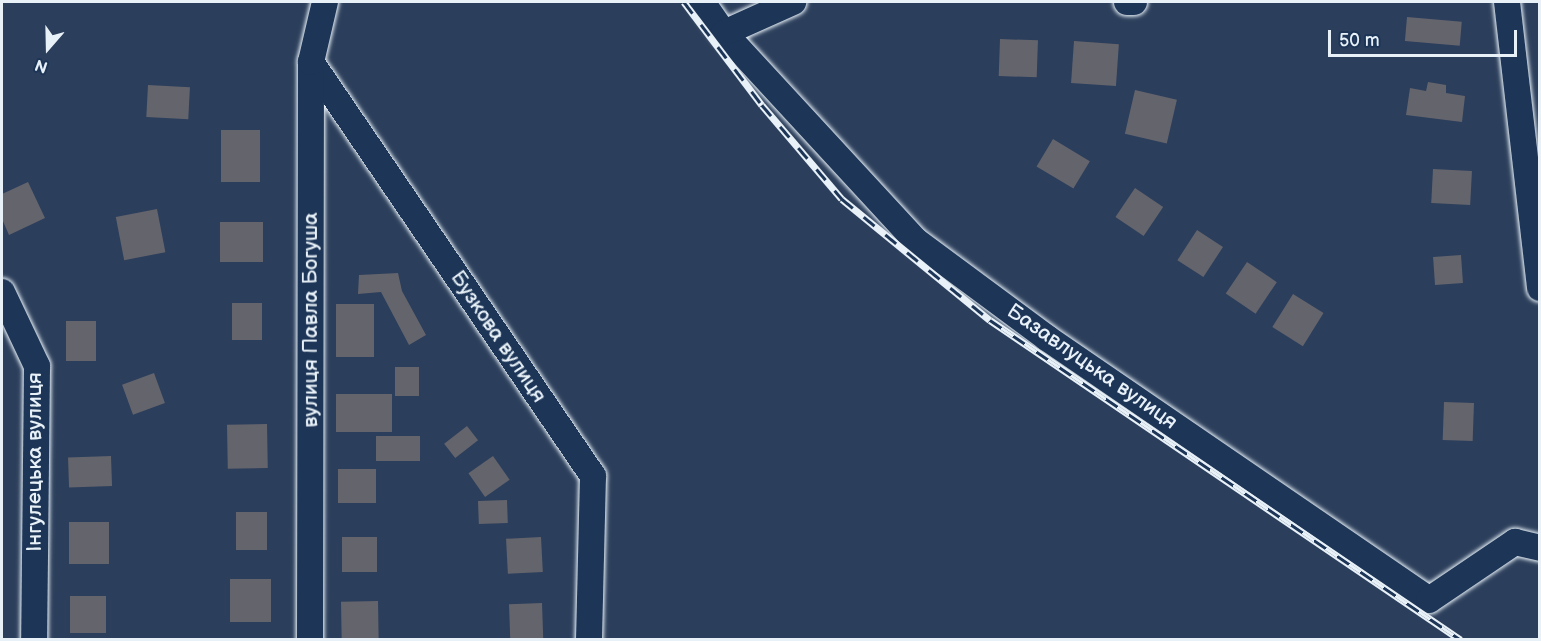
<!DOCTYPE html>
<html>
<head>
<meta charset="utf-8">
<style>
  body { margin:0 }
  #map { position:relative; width:1541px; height:641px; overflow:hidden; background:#2b3e5b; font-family:"Balsamiq Sans",sans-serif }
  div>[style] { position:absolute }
  .building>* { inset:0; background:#64646d; transform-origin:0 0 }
  .roads { filter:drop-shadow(0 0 2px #e8f1f8) drop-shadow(0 0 2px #e8f1f8) }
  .minor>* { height:26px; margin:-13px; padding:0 13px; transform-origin:13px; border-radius:13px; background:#1d3557 }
  .rail>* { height:7px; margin-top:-3.5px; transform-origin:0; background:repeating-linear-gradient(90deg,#1d3557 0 14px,#e8f1f8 0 28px); box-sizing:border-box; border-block:2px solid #e8f1f8 }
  span { translate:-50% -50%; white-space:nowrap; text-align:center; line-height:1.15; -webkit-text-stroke:4.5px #1d3557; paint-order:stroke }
  .street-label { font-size:21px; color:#e8f1f8 }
  .frame { position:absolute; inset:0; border:3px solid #e8f1f8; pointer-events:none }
  .north { position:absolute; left:18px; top:18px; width:60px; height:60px; -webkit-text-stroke:4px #1d3557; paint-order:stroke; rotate:200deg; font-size:16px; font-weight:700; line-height:24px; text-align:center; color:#e8f1f8 }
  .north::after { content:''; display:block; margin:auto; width:21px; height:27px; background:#e8f1f8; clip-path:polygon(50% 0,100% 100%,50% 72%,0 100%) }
  .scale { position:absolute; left:1328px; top:30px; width:189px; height:27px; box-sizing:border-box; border:3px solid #e8f1f8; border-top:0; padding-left:8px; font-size:18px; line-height:21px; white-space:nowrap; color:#e8f1f8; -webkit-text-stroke:4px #1d3557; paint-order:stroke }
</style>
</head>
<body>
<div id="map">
  <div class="building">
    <div style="left:1407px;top:17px;width:55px;height:24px;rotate:5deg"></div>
    <div style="left:1000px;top:39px;width:38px;height:37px;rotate:2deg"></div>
    <div style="left:1074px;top:41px;width:45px;height:42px;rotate:4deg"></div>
    <div style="clip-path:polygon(1428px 82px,1446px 85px,1446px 93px,1465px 96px,1462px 122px,1406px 115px,1410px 88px,1426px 91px)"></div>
    <div style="left:148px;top:85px;width:42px;height:32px;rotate:3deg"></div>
    <div style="left:1135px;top:90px;width:43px;height:45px;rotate:13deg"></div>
    <div style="left:221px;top:130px;width:39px;height:52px"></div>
    <div style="left:1053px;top:139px;width:43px;height:32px;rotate:31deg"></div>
    <div style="left:1433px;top:169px;width:39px;height:34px;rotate:3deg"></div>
    <div style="clip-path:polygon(28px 182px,45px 218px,9px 235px,2px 219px,2px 194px)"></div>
    <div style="left:1135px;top:188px;width:34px;height:35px;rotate:34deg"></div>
    <div style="left:157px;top:209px;width:44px;height:42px;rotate:79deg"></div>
    <div style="left:263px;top:222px;width:40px;height:43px;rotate:90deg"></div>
    <div style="left:1197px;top:230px;width:31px;height:36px;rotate:33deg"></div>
    <div style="left:1461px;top:255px;width:28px;height:28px;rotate:86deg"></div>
    <div style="left:1247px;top:262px;width:36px;height:38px;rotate:34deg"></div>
    <div style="clip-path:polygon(398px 273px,402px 291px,426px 335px,409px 345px,381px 292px,358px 294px,359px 275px)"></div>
    <div style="left:1293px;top:294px;width:36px;height:39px;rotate:32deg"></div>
    <div style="left:232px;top:303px;width:30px;height:37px"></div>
    <div style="left:374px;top:304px;width:53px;height:38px;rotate:90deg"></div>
    <div style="left:96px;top:321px;width:40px;height:30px;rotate:90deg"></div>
    <div style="left:419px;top:367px;width:29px;height:24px;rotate:90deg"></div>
    <div style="left:154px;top:373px;width:32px;height:34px;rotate:70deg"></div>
    <div style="left:336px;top:394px;width:56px;height:38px"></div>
    <div style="left:1444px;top:402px;width:30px;height:38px;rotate:2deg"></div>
    <div style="left:267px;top:424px;width:44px;height:40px;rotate:89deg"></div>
    <div style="left:467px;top:426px;width:18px;height:29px;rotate:52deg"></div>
    <div style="left:420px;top:436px;width:25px;height:44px;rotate:90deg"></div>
    <div style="left:111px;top:456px;width:30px;height:43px;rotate:88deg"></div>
    <div style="left:493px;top:456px;width:29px;height:30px;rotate:55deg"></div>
    <div style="left:338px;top:469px;width:38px;height:34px"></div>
    <div style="left:507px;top:500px;width:23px;height:29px;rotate:88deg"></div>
    <div style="left:236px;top:512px;width:31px;height:38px"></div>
    <div style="left:69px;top:522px;width:40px;height:42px"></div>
    <div style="left:342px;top:537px;width:35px;height:35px"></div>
    <div style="left:541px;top:537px;width:35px;height:35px;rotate:87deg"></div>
    <div style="left:271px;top:579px;width:43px;height:41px;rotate:90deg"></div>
    <div style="left:70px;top:596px;width:36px;height:37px"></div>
    <div style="left:378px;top:601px;width:39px;height:37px;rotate:89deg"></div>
    <div style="left:542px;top:603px;width:36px;height:33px;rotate:88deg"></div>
  </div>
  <div class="roads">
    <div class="minor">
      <div style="left:702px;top:2px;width:38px;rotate:55deg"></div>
      <div style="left:724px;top:33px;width:283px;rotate:47.3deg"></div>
      <div style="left:916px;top:241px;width:163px;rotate:36.5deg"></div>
      <div style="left:1047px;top:338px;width:463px;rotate:34.4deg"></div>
      <div style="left:1429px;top:600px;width:104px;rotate:-34deg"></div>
      <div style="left:1515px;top:542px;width:26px;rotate:13deg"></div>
      <div style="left:1127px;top:2px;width:7px"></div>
      <div style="left:1507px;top:2px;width:288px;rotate:83.4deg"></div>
      <div style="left:724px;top:33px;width:76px;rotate:-24.2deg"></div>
      <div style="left:311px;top:62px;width:501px;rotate:55.74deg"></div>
      <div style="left:593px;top:476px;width:164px;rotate:91.4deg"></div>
      <div style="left:2px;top:292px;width:82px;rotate:64.7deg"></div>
      <div style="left:37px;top:366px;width:274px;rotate:90.6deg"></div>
      <div style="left:310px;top:640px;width:578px;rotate:-89.9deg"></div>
      <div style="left:311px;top:62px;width:62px;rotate:-76.9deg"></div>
    </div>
  </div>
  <div class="rail">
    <div style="left:684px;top:2px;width:129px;rotate:52.9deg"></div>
    <div style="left:762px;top:105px;width:123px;rotate:49.6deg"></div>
    <div style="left:842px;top:199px;width:191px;rotate:39.3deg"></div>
    <div style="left:990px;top:320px;width:569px;rotate:34.19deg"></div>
  </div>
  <div class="street-label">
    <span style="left:311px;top:320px;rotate:-90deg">вулиця Павла Богуша</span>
    <span style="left:498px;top:337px;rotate:56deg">Бузкова вулиця</span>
    <span style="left:1092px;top:367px;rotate:35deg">Базавлуцька вулиця</span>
    <span style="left:35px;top:462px;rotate:-90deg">Інгулецька вулиця</span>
  </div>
  <div class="frame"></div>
  <div class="north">N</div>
  <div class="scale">50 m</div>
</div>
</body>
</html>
